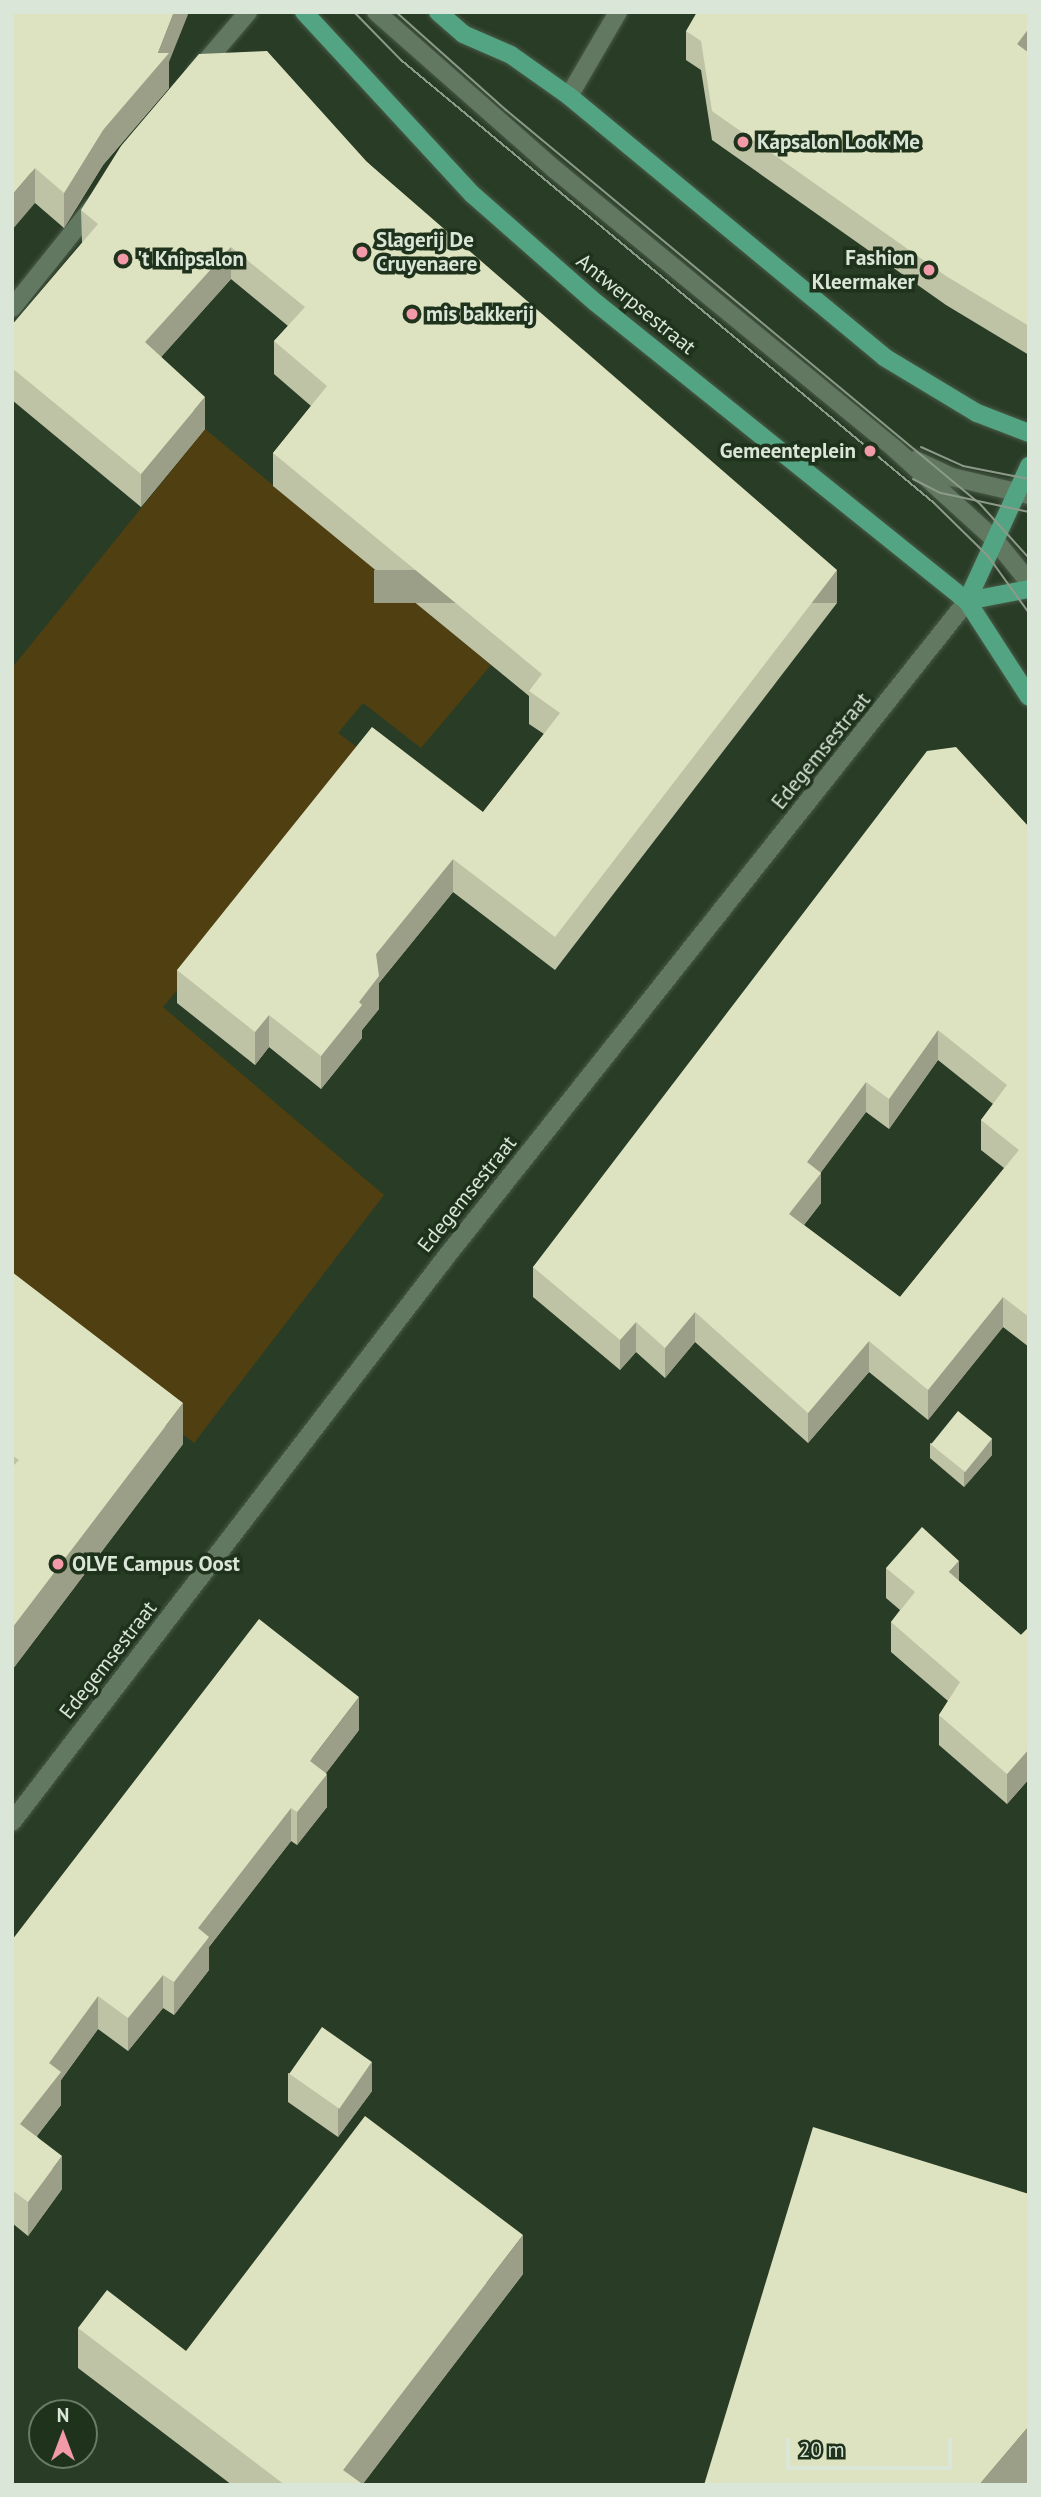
<!DOCTYPE html>
<html>
<head>
<meta charset="utf-8">
<style>
  body { margin:0 }
  #map { position:relative; width:1041px; height:2497px; overflow:hidden; background:#293c26; font-family:"PT Sans",sans-serif }
  div>[style] { position:absolute }
  .green>* { inset:0; background:#503f11 }
  .roads { filter:drop-shadow(0 0 2px #495a47) drop-shadow(0 0 2px #495a47) }
  .service>* { height:18px; margin:-9px; padding:0 9px; transform-origin:9px; border-radius:9px; background:#637860 }
  .minor>* { height:18px; margin:-9px; padding:0 9px; transform-origin:9px; border-radius:9px; background:#637860 }
  .tertiary>* { height:18px; margin:-9px; padding:0 9px; transform-origin:9px; border-radius:9px; background:#637860 }
  .primary>* { height:18px; margin:-9px; padding:0 9px; transform-origin:9px; border-radius:9px; background:#53a483 }
  .tram>* { height:2px; margin:-1px; padding:0 1px; transform-origin:1px; border-radius:1px; background:#8c9b89 }
  .wall>* { inset:0; background:#bec3a6 }
  .shaded-wall>* { inset:0; background:#9b9f87; transform-origin:0 0 }
  .building>* { inset:0; background:#dde3c1; transform-origin:0 0 }
  .dots>* { width:19px; height:19px; translate:-50% -50%; box-sizing:border-box; border:4px solid #1f321c; border-radius:50% }
  span { translate:-50% -50%; white-space:nowrap; text-align:center; line-height:1.15; -webkit-text-stroke:7px #1f321c; paint-order:stroke }
  .poi-label { font-size:21px; color:#dae6d8; font-weight:700 }
  .left { translate:0 -50%; text-align:left }
  .right { translate:-100% -50%; text-align:right }
  .street-label { font-size:21px; color:#dae6d8 }
  .frame { position:absolute; inset:0; border:14px solid #dae6d8; pointer-events:none }
  .north { position:absolute; left:28px; top:2399px; width:70px; height:70px; box-sizing:border-box; background:#1f321c; border:2px solid #6a7a67; border-radius:50%; rotate:0deg; font-size:19px; font-weight:700; line-height:28px; text-align:center; color:#dae6d8 }
  .north::after { content:''; display:block; margin:auto; width:24px; height:32px; background:#f39aa9; clip-path:polygon(50% 0,100% 100%,50% 72%,0 100%) }
  .scale { position:absolute; left:786px; top:2438px; width:166px; height:32px; box-sizing:border-box; border:4px solid #dae6d8; border-top:0; padding-left:9px; font-size:21px; line-height:24px; white-space:nowrap; color:#dae6d8; -webkit-text-stroke:5px #1f321c; paint-order:stroke }
</style>
</head>
<body>
<div id="map">
  <div class="green">
    <div style="clip-path:polygon(205px 429px,491px 665px,421px 748px,363px 703px,338px 733px,373px 759px,163px 1007px,384px 1195px,194px 1443px,12px 1299px,12px 668px)"></div>
  </div>
  <div class="roads">
    <div class="service">
      <div style="left:376px;top:12px;width:236px;rotate:41.4deg"></div>
      <div style="left:553px;top:168px;width:441px;rotate:39.4deg"></div>
      <div style="left:894px;top:448px;width:137px;rotate:42.3deg"></div>
      <div style="left:995px;top:540px;width:54px;rotate:51deg"></div>
      <div style="left:915px;top:460px;width:41px;rotate:24.7deg"></div>
      <div style="left:952px;top:477px;width:79px;rotate:13.2deg"></div>
    </div>
    <div class="minor">
      <div style="left:197px;top:72px;width:79px;rotate:-49.6deg"></div>
      <div style="left:569px;top:96px;width:97px;rotate:-59.7deg"></div>
      <div style="left:12px;top:308px;width:129px;rotate:-51.3deg"></div>
    </div>
    <div class="tertiary">
      <div style="left:12px;top:1822px;width:712px;rotate:-52.47deg"></div>
      <div style="left:446px;top:1257px;width:838px;rotate:-51.54deg"></div>
    </div>
    <div class="primary">
      <div style="left:304px;top:12px;width:248px;rotate:47.3deg"></div>
      <div style="left:472px;top:194px;width:164px;rotate:41.3deg"></div>
      <div style="left:595px;top:302px;width:477px;rotate:38.8deg"></div>
      <div style="left:967px;top:601px;width:114px;rotate:57.1deg"></div>
      <div style="left:438px;top:12px;width:33px;rotate:41deg"></div>
      <div style="left:463px;top:34px;width:52px;rotate:23.6deg"></div>
      <div style="left:511px;top:55px;width:71px;rotate:35.3deg"></div>
      <div style="left:569px;top:96px;width:409px;rotate:39.6deg"></div>
      <div style="left:884px;top:357px;width:109px;rotate:31.1deg"></div>
      <div style="left:977px;top:413px;width:56px;rotate:21deg"></div>
      <div style="left:967px;top:601px;width:149px;rotate:-65.3deg"></div>
      <div style="left:967px;top:601px;width:63px;rotate:-11deg"></div>
    </div>
  </div>
  <div class="tram">
    <div style="left:354px;top:12px;width:67px;rotate:45.6deg"></div>
    <div style="left:401px;top:60px;width:693px;rotate:39.73deg"></div>
    <div style="left:934px;top:503px;width:76px;rotate:44.5deg"></div>
    <div style="left:988px;top:556px;width:70px;rotate:54.3deg"></div>
    <div style="left:396px;top:12px;width:147px;rotate:41.7deg"></div>
    <div style="left:506px;top:110px;width:616px;rotate:39.73deg"></div>
    <div style="left:980px;top:504px;width:73px;rotate:47.8deg"></div>
    <div style="left:921px;top:447px;width:46px;rotate:24.3deg"></div>
    <div style="left:963px;top:466px;width:67px;rotate:11.1deg"></div>
    <div style="left:913px;top:479px;width:31px;rotate:27deg"></div>
    <div style="left:941px;top:493px;width:90px;rotate:12.2deg"></div>
  </div>
  <div class="wall">
    <div style="clip-path:polygon(12px 12px,169px 62px,169px 88px,103px 165px,64px 228px,35px 203px)"></div>
    <div style="clip-path:polygon(1029px 12px,1029px 355px,946px 305px,712px 140px,701px 70px,686px 60px,686px 31px)"></div>
    <div style="clip-path:polygon(367px 162px,837px 603px,555px 970px,453px 892px,379px 983px,379px 1009px,362px 1030px,362px 1038px,321px 1089px,269px 1047px,255px 1065px,177px 1003px,177px 970px,483px 812px,544px 734px,529px 724px,529px 696px,273px 486px,273px 453px,311px 406px,274px 374px,274px 341px,288px 326px,231px 279px,161px 357px,205px 429px,141px 507px,12px 400px,12px 325px,82px 243px,81px 210px)"></div>
    <div style="clip-path:polygon(evenodd,1029px 827px,1029px 1347px,1003px 1327px,928px 1420px,869px 1372px,808px 1443px,695px 1342px,665px 1378px,636px 1352px,620px 1370px,533px 1297px,533px 1267px,1029px 827px,938px 1060px,993px 1104px,981px 1120px,981px 1150px,1004px 1168px,900px 1297px,804px 1225px,821px 1203px,821px 1172px,866px 1112px,889px 1129px,938px 1060px)"></div>
    <div style="clip-path:polygon(12px 1272px,183px 1444px,12px 1670px)"></div>
    <div style="clip-path:polygon(930px 1443px,992px 1455px,964px 1487px,930px 1458px)"></div>
    <div style="clip-path:polygon(886px 1568px,959px 1581px,1021px 1635px,1029px 1627px,1029px 1779px,1007px 1804px,939px 1745px,939px 1715px,948px 1701px,891px 1652px,891px 1622px,900px 1610px,886px 1598px)"></div>
    <div style="clip-path:polygon(359px 1730px,326px 1773px,327px 1807px,297px 1845px,291px 1841px,209px 1947px,209px 1970px,174px 2015px,163px 2008px,128px 2051px,98px 2029px,61px 2080px,61px 2105px,37px 2136px,62px 2189px,28px 2236px,12px 2223px,12px 1940px)"></div>
    <div style="clip-path:polygon(288px 2073px,372px 2091px,338px 2137px,288px 2102px)"></div>
    <div style="clip-path:polygon(523px 2274px,362px 2485px,232px 2485px,78px 2368px,78px 2328px,186px 2351px)"></div>
  </div>
  <div class="shaded-wall">
    <div style="clip-path:polygon(174px 12px,189px 12px,169px 62px,169px 88px,103px 165px,64px 228px,64px 193px,103px 130px,158px 53px)"></div>
    <div style="clip-path:polygon(1029px 28px,1029px 57px,1017px 44px)"></div>
    <div style="clip-path:polygon(35px 168px,35px 203px,12px 230px,12px 195px)"></div>
    <div style="clip-path:polygon(231px 247px,231px 279px,145px 375px,145px 342px)"></div>
    <div style="clip-path:polygon(205px 397px,205px 429px,141px 507px,141px 474px)"></div>
    <div style="left:837px;top:570px;width:33px;height:463px;rotate:90deg"></div>
    <div style="clip-path:polygon(453px 859px,453px 892px,379px 983px,379px 1009px,362px 1030px,362px 1038px,321px 1089px,321px 1056px,359px 1002px,376px 954px)"></div>
    <div style="clip-path:polygon(269px 1015px,269px 1047px,255px 1065px,255px 1032px)"></div>
    <div style="clip-path:polygon(938px 1030px,938px 1060px,889px 1129px,889px 1099px)"></div>
    <div style="clip-path:polygon(866px 1082px,866px 1112px,807px 1191px,821px 1173px,821px 1203px,789px 1244px,789px 1214px,807px 1162px)"></div>
    <div style="clip-path:polygon(1003px 1297px,1003px 1327px,928px 1420px,928px 1390px)"></div>
    <div style="clip-path:polygon(695px 1312px,695px 1342px,665px 1378px,665px 1348px)"></div>
    <div style="clip-path:polygon(636px 1322px,636px 1352px,620px 1370px,620px 1340px)"></div>
    <div style="clip-path:polygon(869px 1341px,869px 1372px,808px 1443px,808px 1413px)"></div>
    <div style="clip-path:polygon(183px 1403px,183px 1444px,12px 1670px,12px 1628px)"></div>
    <div style="clip-path:polygon(992px 1439px,992px 1455px,964px 1487px,964px 1472px)"></div>
    <div style="clip-path:polygon(959px 1561px,959px 1591px,949px 1572px)"></div>
    <div style="clip-path:polygon(359px 1697px,359px 1730px,310px 1794px,310px 1761px)"></div>
    <div style="clip-path:polygon(1029px 1749px,1029px 1779px,1007px 1804px,1007px 1774px)"></div>
    <div style="clip-path:polygon(327px 1774px,327px 1807px,297px 1845px,297px 1812px)"></div>
    <div style="clip-path:polygon(291px 1808px,291px 1841px,209px 1947px,209px 1970px,174px 2015px,174px 1982px,198px 1928px)"></div>
    <div style="clip-path:polygon(163px 1975px,163px 2008px,128px 2051px,128px 2018px)"></div>
    <div style="clip-path:polygon(98px 1996px,98px 2029px,61px 2080px,61px 2105px,20px 2157px,20px 2124px,49px 2063px)"></div>
    <div style="clip-path:polygon(372px 2062px,372px 2091px,338px 2137px,338px 2109px)"></div>
    <div style="clip-path:polygon(62px 2156px,62px 2189px,28px 2236px,28px 2202px)"></div>
    <div style="clip-path:polygon(523px 2235px,523px 2274px,362px 2485px,343px 2485px,343px 2470px)"></div>
    <div style="clip-path:polygon(1029px 2426px,1029px 2482px,1027px 2485px,979px 2485px)"></div>
  </div>
  <div class="building">
    <div style="clip-path:polygon(12px 12px,174px 12px,158px 53px,169px 53px,103px 130px,64px 193px,35px 168px,12px 195px)"></div>
    <div style="clip-path:polygon(697px 12px,1029px 12px,1029px 28px,1017px 44px,1029px 53px,1029px 326px,946px 276px,712px 111px,701px 41px,686px 31px)"></div>
    <div style="clip-path:polygon(267px 51px,367px 162px,837px 570px,555px 937px,453px 859px,376px 954px,379px 976px,359px 1002px,362px 1005px,321px 1056px,269px 1015px,255px 1032px,177px 970px,372px 727px,483px 812px,560px 713px,529px 691px,542px 674px,273px 453px,327px 386px,274px 341px,305px 307px,231px 247px,145px 342px,205px 397px,141px 474px,12px 368px,12px 325px,98px 224px,81px 210px,121px 146px,199px 54px)"></div>
    <div style="clip-path:polygon(evenodd,956px 747px,1029px 827px,1029px 1317px,1003px 1297px,928px 1390px,869px 1341px,808px 1413px,695px 1312px,665px 1348px,636px 1322px,620px 1340px,533px 1267px,927px 751px,956px 747px,938px 1030px,1007px 1085px,981px 1120px,1019px 1150px,900px 1297px,789px 1214px,821px 1173px,807px 1162px,866px 1082px,889px 1099px,938px 1030px)"></div>
    <div style="clip-path:polygon(12px 1272px,183px 1403px,12px 1628px,12px 1467px,19px 1460px,12px 1455px)"></div>
    <div style="left:958px;top:1411px;width:44px;height:43px;rotate:39deg"></div>
    <div style="clip-path:polygon(922px 1527px,959px 1561px,949px 1572px,1021px 1635px,1029px 1627px,1029px 1749px,1007px 1774px,939px 1715px,960px 1682px,891px 1622px,915px 1592px,886px 1568px)"></div>
    <div style="clip-path:polygon(259px 1619px,359px 1697px,310px 1761px,327px 1774px,297px 1812px,291px 1808px,198px 1928px,209px 1937px,174px 1982px,163px 1975px,128px 2018px,98px 1996px,49px 2063px,61px 2072px,20px 2124px,62px 2156px,28px 2202px,12px 2190px,12px 1940px)"></div>
    <div style="left:322px;top:2027px;width:61px;height:57px;rotate:35deg"></div>
    <div style="clip-path:polygon(365px 2116px,523px 2235px,343px 2470px,361px 2483px,359px 2485px,285px 2485px,78px 2328px,107px 2290px,186px 2351px)"></div>
    <div style="clip-path:polygon(813px 2127px,1029px 2194px,1029px 2426px,979px 2485px,704px 2485px)"></div>
  </div>
  <div class="dots">
    <div style="left:743px;top:142px;background:#f39aa9"></div>
    <div style="left:362px;top:252px;background:#f39aa9"></div>
    <div style="left:123px;top:259px;background:#f39aa9"></div>
    <div style="left:929px;top:270px;background:#f39aa9"></div>
    <div style="left:412px;top:314px;background:#f39aa9"></div>
    <div style="left:870px;top:451px;background:#f39aa9"></div>
    <div style="left:58px;top:1564px;background:#f39aa9"></div>
  </div>
  <div class="poi-label">
    <span class="left" style="left:757px;top:142px">Kapsalon Look Me</span>
    <span class="left" style="left:376px;top:252px">Slagerij De<br>Cruyenaere</span>
    <span class="right" style="left:915px;top:270px">Fashion<br>Kleermaker</span>
    <span class="left" style="left:137px;top:259px">'t Knipsalon</span>
    <span class="left" style="left:426px;top:314px">mis bakkerij</span>
    <span class="right" style="left:856px;top:451px">Gemeenteplein</span>
    <span class="left" style="left:72px;top:1564px">OLVE Campus Oost</span>
  </div>
  <div class="street-label">
    <span style="left:636px;top:304px;rotate:39deg">Antwerpsestraat</span>
    <span style="left:821px;top:751px;rotate:-51deg">Edegemsestraat</span>
    <span style="left:467px;top:1194px;rotate:-51deg">Edegemsestraat</span>
    <span style="left:108px;top:1660px;rotate:-52deg">Edegemsestraat</span>
  </div>
  <div class="frame"></div>
  <div class="north">N</div>
  <div class="scale">20 m</div>
</div>
</body>
</html>
